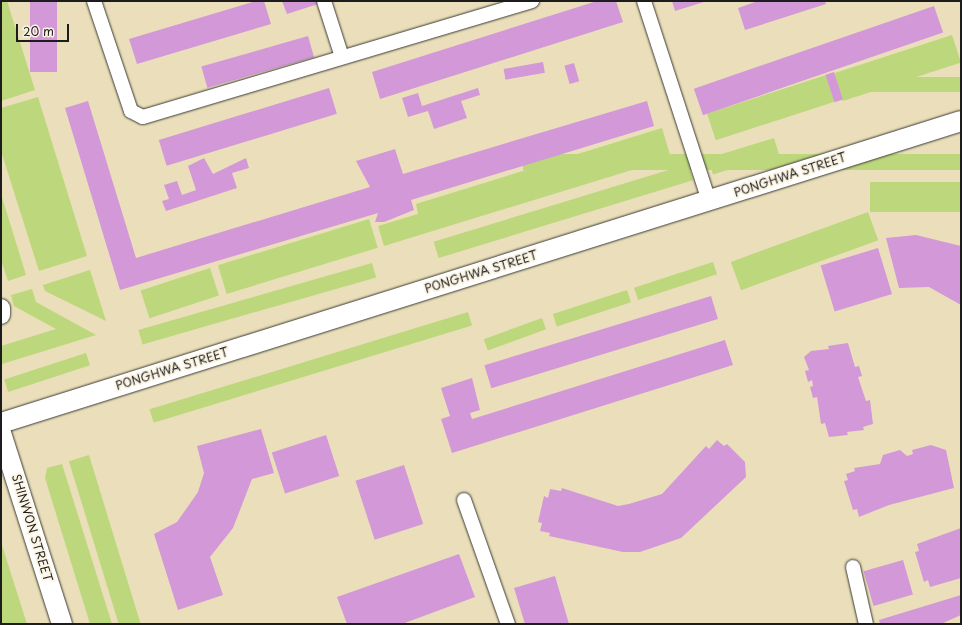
<!DOCTYPE html>
<html>
<head>
<meta charset="utf-8">
<style>
  body { margin:0 }
  #map { position:relative; width:962px; height:625px; overflow:hidden; background:#eadfba; font-family:"Playpen Sans",sans-serif }
  div>[style] { position:absolute }
  .green>* { inset:0; background:#bdd77c; transform-origin:0 0 }
  .building>* { inset:0; background:#d398d8; transform-origin:0 0 }
  .roads { filter:drop-shadow(0 0 1px #3b3934) drop-shadow(0 0 1px #3b3934) }
  .minor>* { height:14px; margin:-7px; padding:0 7px; transform-origin:7px; border-radius:7px; background:#fff }
  .tertiary>* { height:18px; margin:-9px; padding:0 9px; transform-origin:9px; border-radius:9px; background:#fff }
  .secondary>* { height:20px; margin:-10px; padding:0 10px; transform-origin:10px; border-radius:10px; background:#fff }
  span { translate:-50% -50%; white-space:nowrap; text-align:center; line-height:1.15; -webkit-text-stroke:4px #fcf5e5; paint-order:stroke }
  .street-label { font-size:12px; color:#1c1c1c }
  .frame { position:absolute; inset:0; border:2px solid #1c1c1c; pointer-events:none }
  .scale { position:absolute; left:16px; top:24px; width:53px; height:18px; box-sizing:border-box; border:2px solid #1c1c1c; border-top:0; padding-left:5px; font-size:12px; line-height:14px; white-space:nowrap; color:#1c1c1c; -webkit-text-stroke:3px #fcf5e5; paint-order:stroke }
</style>
</head>
<body>
<div id="map">
  <div class="green">
    <div style="clip-path:polygon(1px 1px,7px 1px,35px 90px,1px 101px)"></div>
    <div style="left:952px;top:35px;width:29px;height:124px;rotate:72deg"></div>
    <div style="left:826px;top:75px;width:28px;height:125px;rotate:72deg"></div>
    <div style="left:961px;top:77px;width:15px;height:122px;rotate:90deg"></div>
    <div style="clip-path:polygon(38px 97px,87px 256px,39px 271px,1px 151px,1px 108px)"></div>
    <div style="clip-path:polygon(662px 128px,671px 158px,384px 246px,378px 226px,418px 214px,416px 204px)"></div>
    <div style="left:774px;top:138px;width:17px;height:69px;rotate:73deg"></div>
    <div style="left:961px;top:154px;width:16px;height:438px;rotate:90deg"></div>
    <div style="left:688px;top:164px;width:17px;height:266px;rotate:73deg"></div>
    <div style="left:961px;top:182px;width:30px;height:91px;rotate:90deg"></div>
    <div style="clip-path:polygon(1px 194px,26px 275px,8px 281px,1px 260px)"></div>
    <div style="left:868px;top:212px;width:30px;height:146px;rotate:70deg"></div>
    <div style="left:369px;top:219px;width:30px;height:158px;rotate:73deg"></div>
    <div style="left:713px;top:262px;width:13px;height:83px;rotate:72deg"></div>
    <div style="left:372px;top:263px;width:15px;height:243px;rotate:74deg"></div>
    <div style="left:210px;top:268px;width:29px;height:73px;rotate:72deg"></div>
    <div style="clip-path:polygon(90px 270px,106px 321px,45px 291px,43px 285px)"></div>
    <div style="clip-path:polygon(32px 289px,36px 302px,96px 335px,2px 364px,1px 346px,56px 329px,14px 306px,11px 295px)"></div>
    <div style="left:627px;top:290px;width:13px;height:78px;rotate:72deg"></div>
    <div style="left:468px;top:312px;width:14px;height:333px;rotate:73deg"></div>
    <div style="left:542px;top:318px;width:12px;height:62px;rotate:70deg"></div>
    <div style="left:86px;top:353px;width:13px;height:86px;rotate:72deg"></div>
    <div style="left:89px;top:455px;width:177px;height:21px;rotate:73deg"></div>
    <div style="clip-path:polygon(62px 464px,112px 624px,90px 624px,45px 478px,47px 468px)"></div>
    <div style="clip-path:polygon(1px 542px,27px 624px,1px 624px)"></div>
  </div>
  <div class="building">
    <div style="left:30px;top:1px;width:27px;height:71px"></div>
    <div style="clip-path:polygon(256px 1px,264px 1px,271px 24px,137px 64px,129px 39px)"></div>
    <div style="clip-path:polygon(282px 1px,317px 1px,318px 4px,287px 14px)"></div>
    <div style="clip-path:polygon(597px 1px,616px 1px,623px 22px,380px 99px,372px 72px)"></div>
    <div style="clip-path:polygon(672px 1px,707px 1px,675px 11px)"></div>
    <div style="clip-path:polygon(758px 1px,825px 1px,826px 4px,745px 30px,738px 8px)"></div>
    <div style="left:934px;top:6px;width:28px;height:254px;rotate:71deg"></div>
    <div style="left:308px;top:36px;width:22px;height:111px;rotate:74deg"></div>
    <div style="left:543px;top:62px;width:11px;height:40px;rotate:80deg"></div>
    <div style="left:574px;top:63px;width:19px;height:10px;rotate:74deg"></div>
    <div style="left:834px;top:72px;width:29px;height:9px;rotate:72deg"></div>
    <div style="left:329px;top:88px;width:27px;height:178px;rotate:73deg"></div>
    <div style="clip-path:polygon(478px 88px,480px 95px,461px 101px,467px 118px,434px 129px,428px 111px,408px 117px,402px 98px,418px 93px,422px 106px)"></div>
    <div style="clip-path:polygon(88px 101px,136px 258px,370px 187px,356px 161px,395px 149px,403px 174px,647px 101px,654px 126px,411px 200px,414px 210px,384px 222px,375px 222px,378px 213px,120px 290px,65px 108px)"></div>
    <div style="clip-path:polygon(204px 158px,213px 174px,246px 158px,249px 168px,232px 173px,237px 188px,166px 211px,162px 201px,169px 199px,164px 185px,177px 181px,182px 195px,196px 190px,188px 166px)"></div>
    <div style="clip-path:polygon(916px 235px,961px 246px,961px 305px,929px 287px,899px 288px,886px 238px)"></div>
    <div style="left:878px;top:248px;width:48px;height:60px;rotate:73deg"></div>
    <div style="left:711px;top:296px;width:24px;height:237px;rotate:73deg"></div>
    <div style="clip-path:polygon(725px 340px,733px 365px,452px 453px,441px 419px,450px 416px,441px 388px,472px 378px,480px 410px,470px 413px,472px 419px)"></div>
    <div style="clip-path:polygon(848px 343px,855px 367px,859px 366px,862px 376px,858px 377px,866px 401px,870px 400px,873px 424px,863px 427px,864px 430px,847px 432px,848px 435px,829px 437px,825px 423px,821px 424px,817px 397px,813px 398px,810px 387px,813px 386px,812px 380px,808px 382px,805px 371px,809px 370px,804px 357px,811px 351px,829px 349px,828px 346px)"></div>
    <div style="clip-path:polygon(261px 429px,274px 473px,252px 479px,233px 528px,210px 557px,223px 595px,178px 610px,154px 534px,177px 522px,198px 492px,204px 473px,197px 446px)"></div>
    <div style="left:326px;top:435px;width:43px;height:57px;rotate:72deg"></div>
    <div style="clip-path:polygon(717px 440px,724px 446px,727px 444px,745px 462px,746px 477px,681px 538px,640px 552px,623px 552px,549px 536px,550px 533px,540px 531px,542px 523px,538px 522px,544px 496px,548px 498px,550px 489px,561px 491px,562px 488px,618px 506px,629px 504px,662px 494px,706px 446px,709px 449px)"></div>
    <div style="clip-path:polygon(931px 445px,946px 450px,954px 488px,889px 505px,859px 517px,857px 509px,853px 510px,844px 481px,848px 480px,846px 474px,855px 471px,854px 468px,880px 464px,883px 455px,900px 450px,907px 456px,913px 454px,912px 450px)"></div>
    <div style="left:404px;top:465px;width:62px;height:51px;rotate:72deg"></div>
    <div style="clip-path:polygon(961px 528px,961px 578px,930px 587px,928px 580px,924px 582px,915px 552px,919px 551px,917px 544px)"></div>
    <div style="clip-path:polygon(459px 554px,475px 597px,402px 624px,347px 624px,337px 597px)"></div>
    <div style="left:903px;top:560px;width:36px;height:41px;rotate:74deg"></div>
    <div style="clip-path:polygon(555px 576px,569px 624px,525px 624px,514px 588px)"></div>
    <div style="clip-path:polygon(961px 595px,961px 615px,941px 624px,880px 624px,879px 620px)"></div>
  </div>
  <div class="roads">
    <div class="minor">
      <div style="left:94px;top:1px;width:116px;rotate:71.4deg"></div>
      <div style="left:131px;top:111px;width:13px;rotate:27deg"></div>
      <div style="left:143px;top:117px;width:406px;rotate:-16.6deg"></div>
      <div style="left:324px;top:1px;width:59px;rotate:72.2deg"></div>
      <div style="left:644px;top:1px;width:210px;rotate:72deg"></div>
      <div style="left:464px;top:500px;width:132px;rotate:70.5deg"></div>
      <div style="left:853px;top:567px;width:58px;rotate:77.2deg"></div>
    </div>
    <div class="tertiary">
      <div style="left:1px;top:308px;width:7px;rotate:90deg"></div>
    </div>
    <div class="secondary">
      <div style="left:1px;top:423px;width:1006px;rotate:-17.46deg"></div>
      <div style="left:1px;top:433px;width:201px;rotate:72.3deg"></div>
    </div>
  </div>
  <div class="street-label">
    <span style="left:790px;top:175px;rotate:-18deg">PONGHWA STREET</span>
    <span style="left:481px;top:272px;rotate:-17deg">PONGHWA STREET</span>
    <span style="left:172px;top:369px;rotate:-17deg">PONGHWA STREET</span>
    <span style="left:32px;top:528px;rotate:73deg">SHINWON STREET</span>
  </div>
  <div class="frame"></div>
  <div class="scale">20 m</div>
</div>
</body>
</html>
